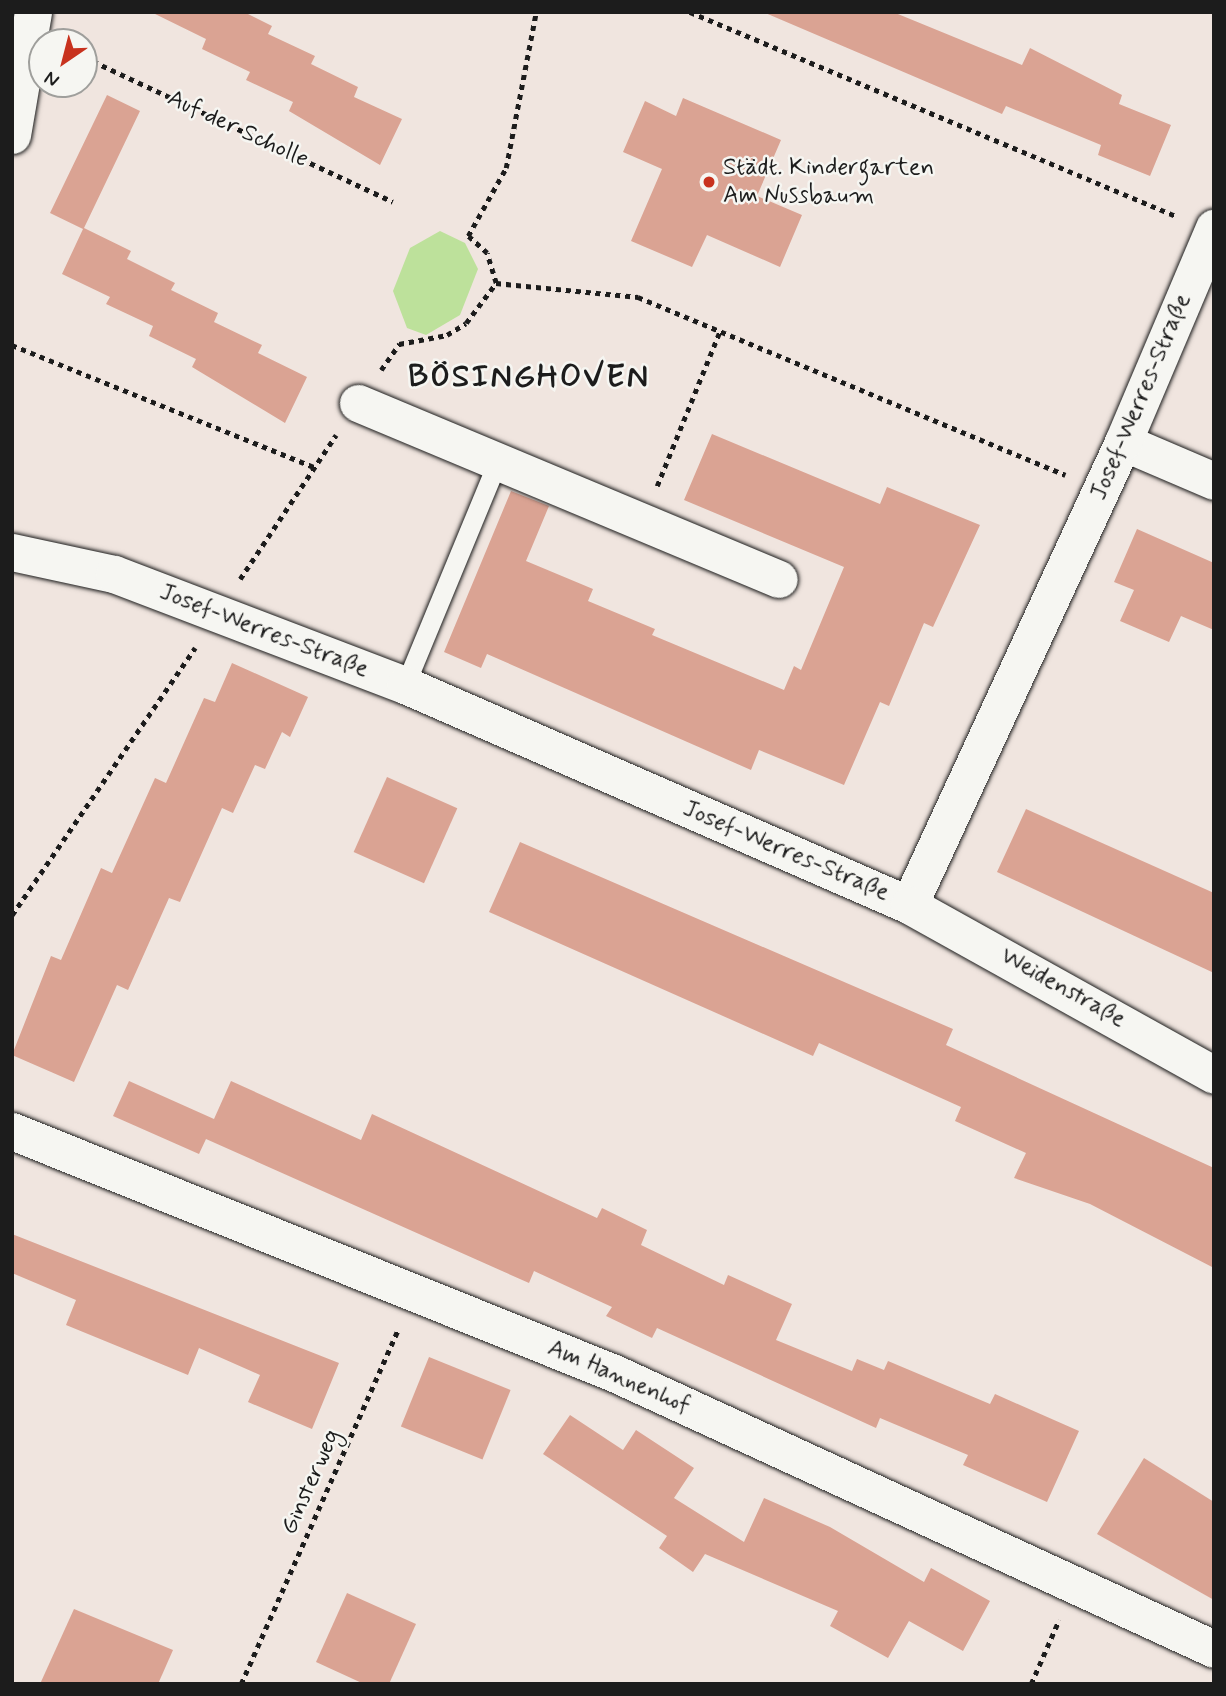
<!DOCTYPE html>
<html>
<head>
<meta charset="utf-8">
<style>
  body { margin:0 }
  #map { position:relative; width:1226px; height:1696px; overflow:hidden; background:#f0e5df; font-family:Mynerve,sans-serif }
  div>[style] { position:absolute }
  .green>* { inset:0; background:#bde19b }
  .building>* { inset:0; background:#daa393; transform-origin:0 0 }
  .path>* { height:4.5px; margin-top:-2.25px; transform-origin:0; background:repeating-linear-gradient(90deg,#1c1c1c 0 5px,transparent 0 10px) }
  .roads { filter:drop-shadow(0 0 2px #1c1c1c) drop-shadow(0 0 2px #1c1c1c) }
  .service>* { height:19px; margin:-9.5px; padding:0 9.5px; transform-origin:9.5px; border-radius:9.5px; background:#f6f6f2 }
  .minor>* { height:37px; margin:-18.5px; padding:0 18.5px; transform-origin:18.5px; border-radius:18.5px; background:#f6f6f2 }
  .dots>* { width:19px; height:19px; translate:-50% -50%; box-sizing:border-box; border:4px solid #f6f6f2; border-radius:50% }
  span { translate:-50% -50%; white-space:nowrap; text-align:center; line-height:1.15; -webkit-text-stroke:5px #f6f6f2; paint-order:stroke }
  .street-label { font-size:24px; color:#1c1c1c }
  .poi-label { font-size:24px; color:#1c1c1c }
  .left { translate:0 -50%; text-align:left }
  .district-label { font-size:32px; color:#1c1c1c; font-weight:700; letter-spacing:2px }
  .frame { position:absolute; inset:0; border:14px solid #1c1c1c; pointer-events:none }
  .north { position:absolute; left:28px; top:28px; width:70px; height:70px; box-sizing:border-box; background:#f6f6f2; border:2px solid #9f9f9c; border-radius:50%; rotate:215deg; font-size:19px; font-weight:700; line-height:28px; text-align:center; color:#1c1c1c }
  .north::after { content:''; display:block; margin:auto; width:24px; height:32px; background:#c8321e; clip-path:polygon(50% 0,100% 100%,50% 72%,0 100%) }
</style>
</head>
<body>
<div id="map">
  <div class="green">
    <div style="clip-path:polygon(440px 231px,465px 243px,478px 269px,460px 315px,426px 335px,407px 328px,393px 291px,410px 248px)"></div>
  </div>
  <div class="building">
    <div style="clip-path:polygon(151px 12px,244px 12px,272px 26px,268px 34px,315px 56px,311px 64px,358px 87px,354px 97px,402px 119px,380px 165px,289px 111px,293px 102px,246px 80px,250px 72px,202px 49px,206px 39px)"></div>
    <div style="clip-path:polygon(763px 12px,893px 12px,1022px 65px,1030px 48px,1122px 95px,1119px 104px,1171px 125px,1150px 176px,1098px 155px,1101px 145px,1006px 106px,1002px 114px)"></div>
    <div style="clip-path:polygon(107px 95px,140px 111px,84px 228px,131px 251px,127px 259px,175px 283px,171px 290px,218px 313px,214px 322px,262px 345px,258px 353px,307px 377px,285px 423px,192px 367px,196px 359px,149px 336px,153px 326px,106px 304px,110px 297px,62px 274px,83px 229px,50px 213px)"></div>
    <div style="clip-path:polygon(683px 98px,781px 140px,757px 196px,802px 215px,780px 267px,707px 235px,692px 267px,631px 241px,662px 169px,623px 152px,645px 101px,676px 116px)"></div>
    <div style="clip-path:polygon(712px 434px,880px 504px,887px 487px,980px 525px,933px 627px,924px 623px,889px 706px,880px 702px,844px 785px,759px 750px,751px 770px,487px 654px,481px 668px,444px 652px,511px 491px,549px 506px,526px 561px,593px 589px,588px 601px,655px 629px,652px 635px,784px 690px,794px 666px,801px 670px,844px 567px,684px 500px)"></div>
    <div style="clip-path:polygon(1137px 529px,1214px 563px,1214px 630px,1181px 616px,1169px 642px,1120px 621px,1134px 590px,1114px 582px)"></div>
    <div style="clip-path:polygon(232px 663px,308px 697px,290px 737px,282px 732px,265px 769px,255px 765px,233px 813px,222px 808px,180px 902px,169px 898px,128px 990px,117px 985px,74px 1082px,12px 1055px,51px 956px,61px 960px,101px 868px,112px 873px,155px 778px,166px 783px,204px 698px,215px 702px)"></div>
    <div style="left:387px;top:777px;width:77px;height:82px;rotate:24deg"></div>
    <div style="clip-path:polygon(1026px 809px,1214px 893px,1214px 973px,997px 872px)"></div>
    <div style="clip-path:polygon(520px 842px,953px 1029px,946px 1045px,1214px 1168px,1214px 1268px,1090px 1204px,1014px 1178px,1026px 1153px,955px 1121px,961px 1107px,819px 1043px,813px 1056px,489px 912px)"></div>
    <div style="clip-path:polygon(129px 1081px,214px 1119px,231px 1081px,361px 1140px,372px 1114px,597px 1218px,602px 1208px,647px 1230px,641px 1245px,724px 1285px,728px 1275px,792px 1304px,776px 1340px,852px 1371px,857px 1359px,884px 1370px,888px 1361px,990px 1404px,995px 1394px,1079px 1431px,1047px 1502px,963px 1465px,968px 1455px,880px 1418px,876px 1428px,657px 1328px,652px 1338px,606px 1316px,612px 1307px,534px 1271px,529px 1283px,206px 1139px,199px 1154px,113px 1116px)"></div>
    <div style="clip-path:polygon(12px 1234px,339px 1363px,312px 1429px,248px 1402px,260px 1375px,199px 1348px,188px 1375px,66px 1325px,76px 1300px,12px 1273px)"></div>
    <div style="left:429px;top:1357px;width:88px;height:75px;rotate:22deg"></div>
    <div style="clip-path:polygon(570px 1415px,623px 1450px,636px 1430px,694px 1468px,674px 1498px,744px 1542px,764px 1498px,830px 1527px,924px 1582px,931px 1568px,990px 1601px,963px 1651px,909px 1621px,888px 1658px,830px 1626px,838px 1611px,705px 1554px,693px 1572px,659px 1548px,667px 1536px,543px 1454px)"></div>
    <div style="clip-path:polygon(1144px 1458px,1214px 1502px,1214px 1600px,1097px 1534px)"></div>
    <div style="clip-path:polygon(347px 1593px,416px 1624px,389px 1684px,364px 1684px,316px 1662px)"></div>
    <div style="clip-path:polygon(74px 1609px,173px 1650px,158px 1684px,40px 1684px)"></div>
  </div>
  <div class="path">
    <div style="left:690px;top:12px;width:527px;rotate:22.77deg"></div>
    <div style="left:84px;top:57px;width:341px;rotate:25.1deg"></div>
    <div style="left:496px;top:283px;width:143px;rotate:5.6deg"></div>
    <div style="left:638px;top:297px;width:463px;rotate:22.6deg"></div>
    <div style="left:12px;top:345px;width:326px;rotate:22deg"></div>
    <div style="left:381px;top:370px;width:32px;rotate:-55deg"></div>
    <div style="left:399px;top:344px;width:49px;rotate:-10.6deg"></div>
    <div style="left:447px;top:335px;width:22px;rotate:-32deg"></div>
    <div style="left:466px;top:323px;width:50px;rotate:-53.1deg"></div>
    <div style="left:496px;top:283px;width:31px;rotate:-107deg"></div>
    <div style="left:487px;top:253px;width:25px;rotate:-138deg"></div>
    <div style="left:468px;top:236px;width:78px;rotate:-60.8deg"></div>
    <div style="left:506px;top:168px;width:159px;rotate:-79.1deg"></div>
    <div style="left:657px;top:486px;width:167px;rotate:-67.9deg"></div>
    <div style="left:240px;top:579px;width:173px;rotate:-56.3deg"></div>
    <div style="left:12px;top:915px;width:324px;rotate:-55.6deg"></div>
    <div style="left:241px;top:1684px;width:388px;rotate:-66.1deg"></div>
    <div style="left:1031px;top:1684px;width:70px;rotate:-66.4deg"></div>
  </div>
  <div class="roads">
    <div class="service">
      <div style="left:405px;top:685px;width:243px;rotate:-67.5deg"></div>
    </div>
    <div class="minor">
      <div style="left:12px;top:135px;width:125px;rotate:-80.3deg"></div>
      <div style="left:358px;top:403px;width:456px;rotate:22.7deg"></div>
      <div style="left:1123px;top:442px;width:99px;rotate:23.2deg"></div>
      <div style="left:12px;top:552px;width:104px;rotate:12.2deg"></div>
      <div style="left:114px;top:574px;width:311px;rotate:20.9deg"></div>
      <div style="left:405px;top:685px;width:550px;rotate:23.58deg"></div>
      <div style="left:909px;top:905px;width:510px;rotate:-65.19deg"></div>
      <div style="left:1123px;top:442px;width:233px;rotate:-67deg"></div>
      <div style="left:909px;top:905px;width:349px;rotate:29.1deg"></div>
      <div style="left:12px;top:1131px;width:649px;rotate:21.9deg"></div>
      <div style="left:614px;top:1373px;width:660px;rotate:24.7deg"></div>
    </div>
  </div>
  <div class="dots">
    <div style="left:709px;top:182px;background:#c8321e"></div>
  </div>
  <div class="street-label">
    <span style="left:238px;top:129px;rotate:25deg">Auf der Scholle</span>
    <span style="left:1141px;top:397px;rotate:-67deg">Josef-Werres-Straße</span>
    <span style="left:264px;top:631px;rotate:21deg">Josef-Werres-Straße</span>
    <span style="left:786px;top:851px;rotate:23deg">Josef-Werres-Straße</span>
    <span style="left:1063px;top:988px;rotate:29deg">Weidenstraße</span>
    <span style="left:619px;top:1377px;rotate:23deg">Am Hannenhof</span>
    <span style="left:311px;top:1482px;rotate:-66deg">Ginsterweg</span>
  </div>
  <div class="poi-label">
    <span class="left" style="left:723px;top:182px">Städt. Kindergarten<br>Am Nussbaum</span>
  </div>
  <div class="district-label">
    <span style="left:529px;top:377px">BÖSINGHOVEN</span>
  </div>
  <div class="frame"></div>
  <div class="north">N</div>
</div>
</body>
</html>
